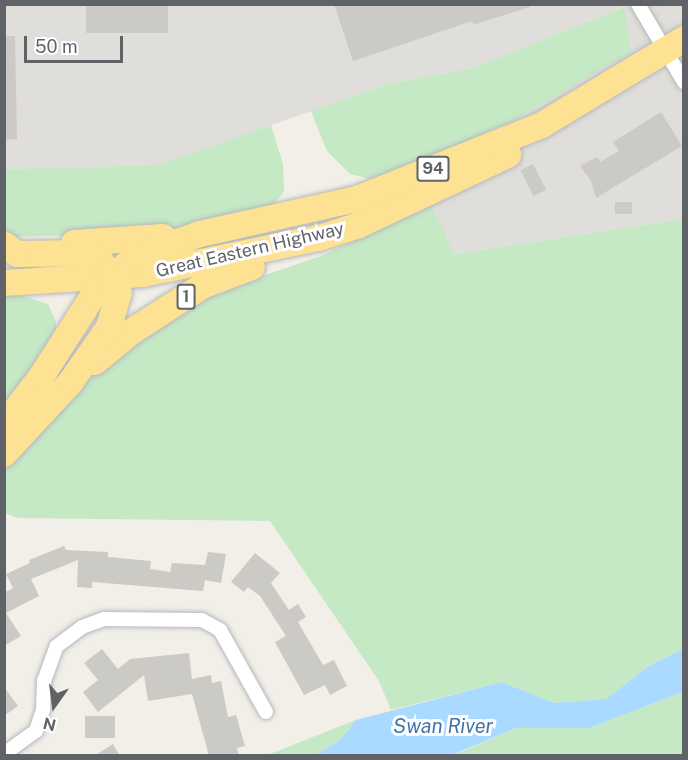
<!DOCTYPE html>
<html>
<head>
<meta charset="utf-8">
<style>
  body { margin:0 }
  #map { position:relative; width:688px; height:760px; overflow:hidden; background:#f1efe8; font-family:"Public Sans",sans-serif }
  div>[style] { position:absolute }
  .industrial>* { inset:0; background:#e0deda }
  .green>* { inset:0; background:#c5e8c5 }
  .water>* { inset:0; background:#aadaff }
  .building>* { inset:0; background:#cccac5; transform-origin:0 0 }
  .roads { filter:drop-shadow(0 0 2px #b5b8bc) drop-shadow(0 0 2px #b5b8bc) }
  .street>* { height:14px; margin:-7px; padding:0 7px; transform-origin:7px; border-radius:7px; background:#fff }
  .highway>* { height:26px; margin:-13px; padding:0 13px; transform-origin:13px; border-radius:13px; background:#fde293 }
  span { translate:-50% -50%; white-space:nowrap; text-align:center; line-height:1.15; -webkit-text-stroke:6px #fff; paint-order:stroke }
  .shield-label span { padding:2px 4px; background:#fff; border:2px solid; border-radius:4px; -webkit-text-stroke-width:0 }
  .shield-label { font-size:16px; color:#5f6368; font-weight:700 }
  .street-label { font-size:18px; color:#5f6368 }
  .water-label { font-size:20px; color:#4174aa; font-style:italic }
  .frame { position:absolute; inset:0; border:6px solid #5f6368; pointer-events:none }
  .north { position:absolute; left:24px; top:676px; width:60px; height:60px; -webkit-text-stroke:4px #fff; paint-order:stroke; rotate:194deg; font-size:16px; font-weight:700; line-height:24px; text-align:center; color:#5f6368 }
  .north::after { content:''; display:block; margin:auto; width:21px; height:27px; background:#5f6368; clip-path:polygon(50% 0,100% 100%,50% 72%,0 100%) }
  .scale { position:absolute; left:24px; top:36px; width:99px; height:27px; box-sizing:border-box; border:3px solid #5f6368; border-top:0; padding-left:8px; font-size:18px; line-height:21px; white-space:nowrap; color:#5f6368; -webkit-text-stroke:4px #fff; paint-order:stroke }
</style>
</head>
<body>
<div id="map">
  <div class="industrial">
    <div style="clip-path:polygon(4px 5px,683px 5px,683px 219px,453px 254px,418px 175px,630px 52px,623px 7px,473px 68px,388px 84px,158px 165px,5px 169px)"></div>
  </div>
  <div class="green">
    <div style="clip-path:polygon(624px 7px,631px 52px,512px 121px,380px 181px,350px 174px,327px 151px,311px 111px,388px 84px,473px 68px)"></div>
    <div style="clip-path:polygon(271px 125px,283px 164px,284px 191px,272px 208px,258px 215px,154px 233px,5px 237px,4px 169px,158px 165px)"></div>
    <div style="clip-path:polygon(431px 204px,454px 254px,683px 219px,683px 649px,649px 666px,606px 699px,554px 703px,502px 682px,391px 710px,379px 681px,270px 521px,18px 518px,5px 513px,5px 470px,85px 383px,141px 334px,203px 296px,321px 256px)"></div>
    <div style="clip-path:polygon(17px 294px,48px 304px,56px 322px,56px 341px,5px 412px,5px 295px)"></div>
    <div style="clip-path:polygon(683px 692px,683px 755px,452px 756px,516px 728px,589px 728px)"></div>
    <div style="clip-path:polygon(356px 720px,341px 739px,316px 755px,265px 756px)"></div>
  </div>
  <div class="water">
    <div style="clip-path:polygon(683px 649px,683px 692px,589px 728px,516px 728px,452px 755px,316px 755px,341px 739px,356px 720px,502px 682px,554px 703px,606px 699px,649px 666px)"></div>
  </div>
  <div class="building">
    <div style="left:86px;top:4px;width:82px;height:29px"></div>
    <div style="clip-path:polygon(334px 4px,529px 4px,530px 7px,473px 25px,472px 21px,353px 61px)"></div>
    <div style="clip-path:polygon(4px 36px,15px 36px,17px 139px,4px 140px)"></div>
    <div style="clip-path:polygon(661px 112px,682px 146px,596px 198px,591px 181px,580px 166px,597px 157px,600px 162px,619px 151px,613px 142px)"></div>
    <div style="left:533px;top:164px;width:29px;height:14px;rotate:63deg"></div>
    <div style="left:615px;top:202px;width:17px;height:12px"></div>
    <div style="clip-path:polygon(64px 546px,66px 550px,108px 552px,108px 557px,151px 561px,150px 569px,170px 572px,172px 563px,205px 565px,208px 552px,226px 554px,221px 583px,205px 580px,203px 591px,92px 582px,92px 588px,77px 587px,78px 560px,31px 579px,39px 596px,6px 613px,21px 636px,4px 646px,4px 593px,13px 588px,6px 574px,30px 563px,29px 560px)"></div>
    <div style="clip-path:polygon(255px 553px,280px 573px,271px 583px,289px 610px,298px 604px,306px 617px,298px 622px,323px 665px,334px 660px,347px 686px,330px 695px,325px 685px,304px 695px,275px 642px,286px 636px,260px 596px,248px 587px,244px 592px,231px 582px)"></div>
    <div style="clip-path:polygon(102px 649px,118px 669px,130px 659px,189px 653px,192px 679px,211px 675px,212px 683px,221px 681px,228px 717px,236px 715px,245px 746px,237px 748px,239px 756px,209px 756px,192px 694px,148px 701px,144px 675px,98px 712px,83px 692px,98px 680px,84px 663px)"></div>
    <div style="clip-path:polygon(4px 687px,18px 706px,4px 716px)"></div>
    <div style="left:85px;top:716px;width:30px;height:22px"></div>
    <div style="clip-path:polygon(113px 744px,120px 756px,94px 756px)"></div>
  </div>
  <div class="roads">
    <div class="street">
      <div style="left:638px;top:4px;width:91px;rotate:59.5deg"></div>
      <div style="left:4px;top:754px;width:39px;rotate:-36deg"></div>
      <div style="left:36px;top:731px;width:22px;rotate:-72deg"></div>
      <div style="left:43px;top:710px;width:29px;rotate:-88deg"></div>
      <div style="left:44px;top:681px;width:37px;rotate:-70deg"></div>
      <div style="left:57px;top:646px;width:31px;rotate:-37deg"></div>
      <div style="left:82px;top:627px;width:23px;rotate:-20deg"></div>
      <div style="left:104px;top:619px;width:98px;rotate:0.6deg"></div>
      <div style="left:202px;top:620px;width:21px;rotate:29deg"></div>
      <div style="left:220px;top:630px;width:94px;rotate:60.7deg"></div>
    </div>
    <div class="highway">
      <div style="left:74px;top:243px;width:89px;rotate:-3.9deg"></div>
      <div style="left:4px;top:283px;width:139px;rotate:-3.7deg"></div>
      <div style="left:143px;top:274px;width:180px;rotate:-11.6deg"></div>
      <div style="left:319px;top:238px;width:42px;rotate:-18deg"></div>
      <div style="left:359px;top:225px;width:165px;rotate:-25.2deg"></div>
      <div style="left:95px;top:362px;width:47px;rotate:-39.8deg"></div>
      <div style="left:131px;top:332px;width:87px;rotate:-32.8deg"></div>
      <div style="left:204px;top:285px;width:51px;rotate:-20.6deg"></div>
      <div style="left:4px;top:425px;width:61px;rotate:-52.4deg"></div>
      <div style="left:41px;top:377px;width:100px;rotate:-57.3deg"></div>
      <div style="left:95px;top:293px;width:54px;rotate:-42deg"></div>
      <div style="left:135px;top:257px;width:69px;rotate:-19.5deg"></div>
      <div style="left:200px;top:234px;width:161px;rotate:-12.6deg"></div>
      <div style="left:357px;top:199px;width:199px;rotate:-21.8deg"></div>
      <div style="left:542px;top:125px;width:166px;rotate:-31.2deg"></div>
      <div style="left:4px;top:454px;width:97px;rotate:-47.1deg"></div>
      <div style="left:70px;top:383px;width:68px;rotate:-55.1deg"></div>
      <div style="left:109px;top:327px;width:35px;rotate:-74deg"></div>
      <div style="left:119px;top:293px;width:43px;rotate:-119.6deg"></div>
      <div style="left:98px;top:256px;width:12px;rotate:-166deg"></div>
      <div style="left:86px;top:253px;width:69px;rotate:179.2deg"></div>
      <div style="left:17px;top:254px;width:15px;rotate:-143deg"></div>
    </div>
  </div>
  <div class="shield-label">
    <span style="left:433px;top:169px">94</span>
    <span style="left:186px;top:297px">1</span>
  </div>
  <div class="street-label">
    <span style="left:250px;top:250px;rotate:-13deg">Great Eastern Highway</span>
  </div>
  <div class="water-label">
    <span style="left:443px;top:726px">Swan River</span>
  </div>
  <div class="frame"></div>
  <div class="north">N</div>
  <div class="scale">50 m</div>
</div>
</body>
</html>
